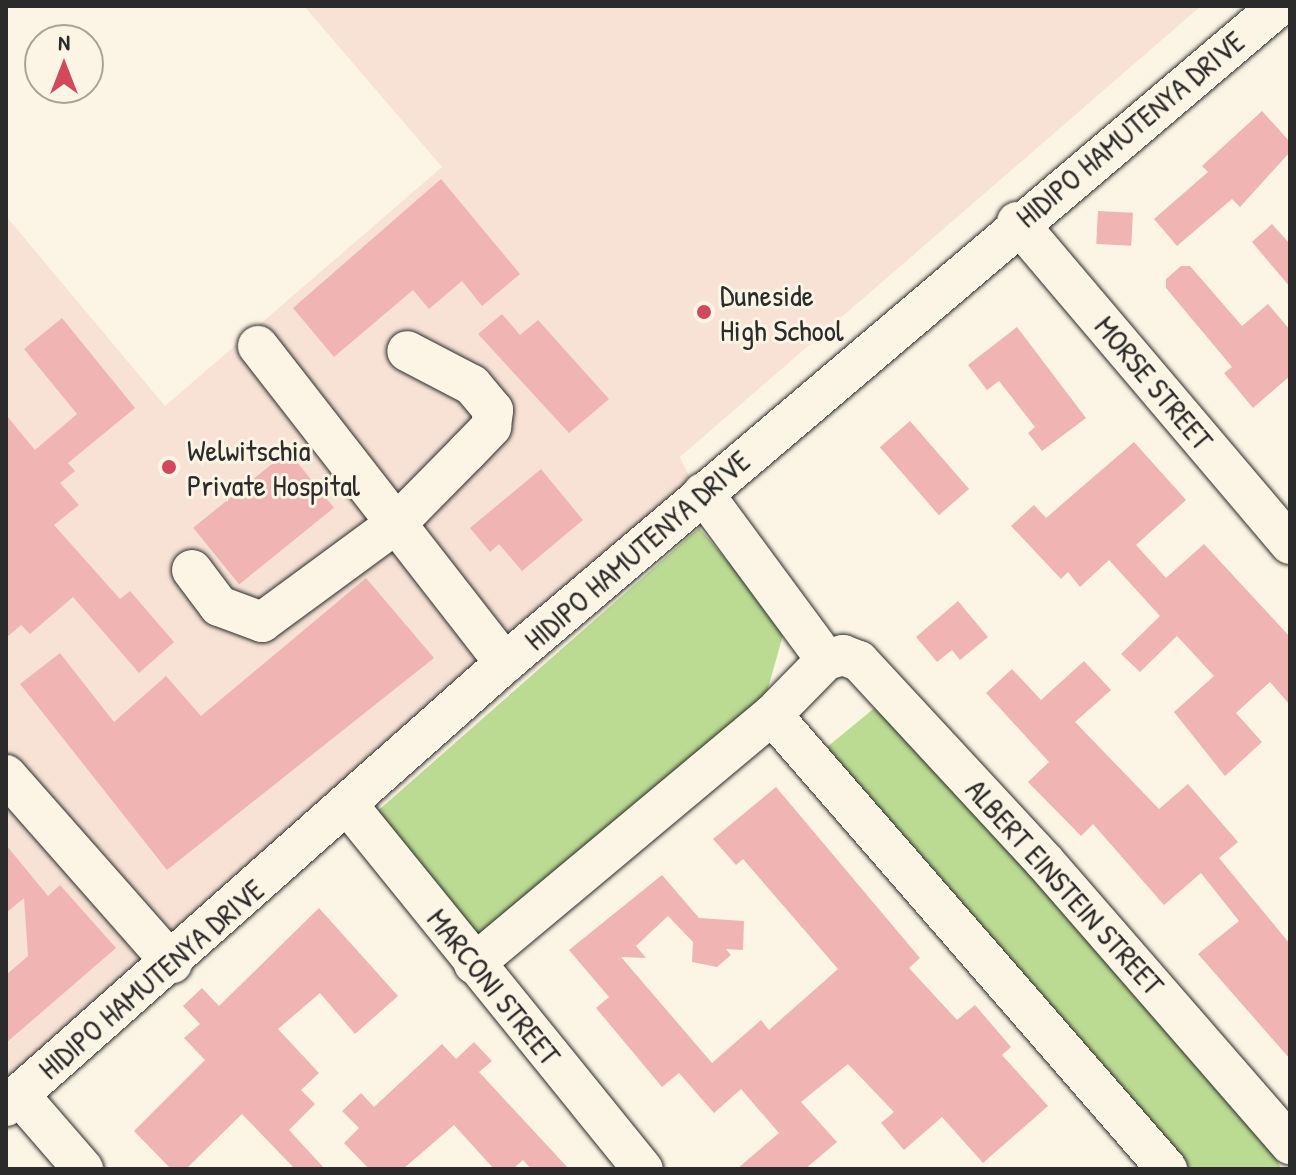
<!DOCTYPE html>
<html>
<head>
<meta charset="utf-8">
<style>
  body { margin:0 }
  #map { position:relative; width:1296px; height:1175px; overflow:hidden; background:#fcf5e5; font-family:"Patrick Hand",sans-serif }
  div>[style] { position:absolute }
  .built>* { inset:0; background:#f8e2d6 }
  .green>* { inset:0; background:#bbdb93 }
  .building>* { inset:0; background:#f0b4b3; transform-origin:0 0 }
  .roads { filter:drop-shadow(0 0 2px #2b2b2b) drop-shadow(0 0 2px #2b2b2b) }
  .minor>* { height:40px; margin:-20px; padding:0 20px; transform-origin:20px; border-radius:20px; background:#fcf5e5 }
  .dots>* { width:22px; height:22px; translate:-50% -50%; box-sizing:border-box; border:4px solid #fcf5e5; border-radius:50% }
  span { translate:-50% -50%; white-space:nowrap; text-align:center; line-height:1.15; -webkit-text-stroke:6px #fcf5e5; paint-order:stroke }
  .street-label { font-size:30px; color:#2b2b2b }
  .poi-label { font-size:30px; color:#2b2b2b }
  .left { translate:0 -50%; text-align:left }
  .frame { position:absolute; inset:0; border:8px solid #2b2b2b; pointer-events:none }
  .north { position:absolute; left:24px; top:24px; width:80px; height:80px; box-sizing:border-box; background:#fcf5e5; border:2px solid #a8a49b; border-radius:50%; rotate:0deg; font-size:22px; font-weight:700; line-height:32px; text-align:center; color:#2b2b2b }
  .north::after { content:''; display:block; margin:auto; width:28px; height:36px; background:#d1495b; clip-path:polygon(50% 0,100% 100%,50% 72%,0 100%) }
</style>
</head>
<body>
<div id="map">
  <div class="built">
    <div style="clip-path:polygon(304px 6px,1201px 6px,680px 457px,703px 506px,6px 1099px,6px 216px,165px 406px,442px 167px)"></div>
  </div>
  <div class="green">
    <div style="clip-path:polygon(699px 528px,785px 628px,765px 699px,475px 940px,372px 816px)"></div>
    <div style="clip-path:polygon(883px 701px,1269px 1138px,1281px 1169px,1190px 1169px,821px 752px)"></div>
  </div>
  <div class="building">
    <div style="clip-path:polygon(1262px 111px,1290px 142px,1290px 152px,1240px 207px,1232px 199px,1177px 246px,1154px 219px,1208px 172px,1202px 166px)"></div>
    <div style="clip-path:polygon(441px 179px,520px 274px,482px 306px,462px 281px,429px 309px,413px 290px,334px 357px,293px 308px)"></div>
    <div style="left:1098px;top:211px;width:35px;height:33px;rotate:3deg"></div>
    <div style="clip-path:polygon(1272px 224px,1290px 244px,1290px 287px,1252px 242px)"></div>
    <div style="clip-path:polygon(1181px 266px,1190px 266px,1242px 326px,1268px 304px,1290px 330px,1290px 376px,1253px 408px,1224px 373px,1232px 367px,1166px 288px,1166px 279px)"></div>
    <div style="clip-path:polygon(502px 314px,520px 335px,538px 320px,609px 399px,569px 433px,478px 334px)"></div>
    <div style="clip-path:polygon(62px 318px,135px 408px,68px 463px,75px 471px,60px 483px,79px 505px,54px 525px,120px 599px,130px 591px,174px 642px,139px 673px,73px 597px,30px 634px,21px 625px,6px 638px,6px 415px,35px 450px,77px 414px,24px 349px)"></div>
    <div style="clip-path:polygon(1017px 327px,1086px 418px,1042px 451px,1028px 433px,1035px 427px,999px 381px,987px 390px,968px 365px)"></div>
    <div style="left:910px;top:421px;width:90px;height:40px;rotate:49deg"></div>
    <div style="clip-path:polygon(1134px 442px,1186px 500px,1136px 545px,1166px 578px,1204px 544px,1290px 637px,1290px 705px,1270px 682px,1236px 713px,1262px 742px,1225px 776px,1174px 712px,1214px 676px,1177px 636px,1140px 672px,1121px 654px,1160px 616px,1109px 560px,1080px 587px,1068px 572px,1061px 579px,1011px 526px,1034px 505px,1046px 518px)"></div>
    <div style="left:288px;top:451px;width:73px;height:122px;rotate:51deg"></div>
    <div style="clip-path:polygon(541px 469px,583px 520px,522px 571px,499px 544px,490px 552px,470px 528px)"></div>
    <div style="clip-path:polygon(366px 578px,434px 658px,167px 870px,20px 684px,60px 653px,114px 722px,166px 676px,201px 716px)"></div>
    <div style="clip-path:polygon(958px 601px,988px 637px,960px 660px,952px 650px,937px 662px,916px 637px)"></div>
    <div style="clip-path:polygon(1084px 661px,1111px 690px,1075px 722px,1159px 809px,1188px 784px,1238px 842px,1219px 858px,1290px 944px,1290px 1059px,1198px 954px,1239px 921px,1201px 873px,1164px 905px,1093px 824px,1081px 836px,1028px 782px,1049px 762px,986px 693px,1012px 669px,1041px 700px)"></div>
    <div style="clip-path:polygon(776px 787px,920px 958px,909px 968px,957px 1020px,975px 1005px,1011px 1047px,1002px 1055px,1048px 1106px,983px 1163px,942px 1117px,904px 1150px,881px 1123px,894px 1112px,848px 1064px,801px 1102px,837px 1142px,805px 1169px,737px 1169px,779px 1133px,741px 1089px,714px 1113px,679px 1073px,662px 1087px,596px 1008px,609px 997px,569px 950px,662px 875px,699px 918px,744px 921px,743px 950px,726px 949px,731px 955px,717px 967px,692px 962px,693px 942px,668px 916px,636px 946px,646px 958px,621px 957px,712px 1063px,761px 1020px,769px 1030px,838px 969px,743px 859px,736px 865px,713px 839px)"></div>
    <div style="clip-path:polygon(6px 845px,48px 896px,60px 885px,116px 948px,6px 1043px,6px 975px,28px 956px,24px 898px,6px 913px)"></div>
    <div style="clip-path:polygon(319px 908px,398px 996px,355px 1034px,320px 993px,278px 1029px,319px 1073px,301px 1090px,315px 1104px,289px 1130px,325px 1169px,295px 1169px,242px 1114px,186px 1169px,171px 1169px,134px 1131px,205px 1060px,184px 1038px,200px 1024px,183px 1006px,202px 988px,219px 1006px)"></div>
    <div style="clip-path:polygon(474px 1042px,492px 1061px,479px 1072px,569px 1169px,531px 1169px,523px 1160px,513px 1169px,494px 1169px,454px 1125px,403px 1169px,369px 1169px,344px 1143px,359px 1128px,342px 1111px,361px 1093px,374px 1107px,442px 1044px,456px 1059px)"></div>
  </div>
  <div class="roads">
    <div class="minor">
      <div style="left:1017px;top:222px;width:422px;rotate:49.7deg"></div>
      <div style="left:258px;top:346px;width:402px;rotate:52.1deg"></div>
      <div style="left:703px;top:493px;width:207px;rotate:53.6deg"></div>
      <div style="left:192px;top:570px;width:45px;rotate:53.1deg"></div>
      <div style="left:219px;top:606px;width:46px;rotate:20.4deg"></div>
      <div style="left:262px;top:622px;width:167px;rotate:-36.3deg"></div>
      <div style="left:397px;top:523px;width:100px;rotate:-45.4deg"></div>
      <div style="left:467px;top:452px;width:35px;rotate:-46deg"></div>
      <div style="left:491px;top:427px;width:17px;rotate:-83deg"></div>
      <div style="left:493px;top:410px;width:33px;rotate:-130deg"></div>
      <div style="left:472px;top:385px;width:73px;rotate:-152.4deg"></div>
      <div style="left:772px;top:715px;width:602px;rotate:48.98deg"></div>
      <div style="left:6px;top:775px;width:251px;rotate:48.6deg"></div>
      <div style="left:347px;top:804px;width:470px;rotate:51deg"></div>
      <div style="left:474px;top:964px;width:388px;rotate:-39.9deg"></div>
      <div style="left:772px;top:715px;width:77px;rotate:-45.5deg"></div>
      <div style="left:826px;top:660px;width:18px;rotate:-16deg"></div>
      <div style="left:843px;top:655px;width:17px;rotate:21deg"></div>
      <div style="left:859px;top:661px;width:274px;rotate:47.2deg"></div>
      <div style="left:1045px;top:862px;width:374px;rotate:49deg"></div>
      <div style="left:19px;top:1095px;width:98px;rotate:49.1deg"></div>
      <div style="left:6px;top:1106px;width:667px;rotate:-41.6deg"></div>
      <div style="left:505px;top:663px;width:1015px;rotate:-40.33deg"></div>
    </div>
  </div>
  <div class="dots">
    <div style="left:704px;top:312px;background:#d1495b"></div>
    <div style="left:169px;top:467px;background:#d1495b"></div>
  </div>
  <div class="street-label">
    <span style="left:1130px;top:129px;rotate:-40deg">HIDIPO HAMUTENYA DRIVE</span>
    <span style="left:1154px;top:383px;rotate:50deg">MORSE STREET</span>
    <span style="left:637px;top:550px;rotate:-41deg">HIDIPO HAMUTENYA DRIVE</span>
    <span style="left:1065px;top:887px;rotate:48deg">ALBERT EINSTEIN STREET</span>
    <span style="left:151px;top:979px;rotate:-41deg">HIDIPO HAMUTENYA DRIVE</span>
    <span style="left:494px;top:987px;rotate:51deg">MARCONI STREET</span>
  </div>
  <div class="poi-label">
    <span class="left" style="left:720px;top:312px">Duneside<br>High School</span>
    <span class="left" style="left:187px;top:467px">Welwitschia<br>Private Hospital</span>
  </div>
  <div class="frame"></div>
  <div class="north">N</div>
</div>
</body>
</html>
